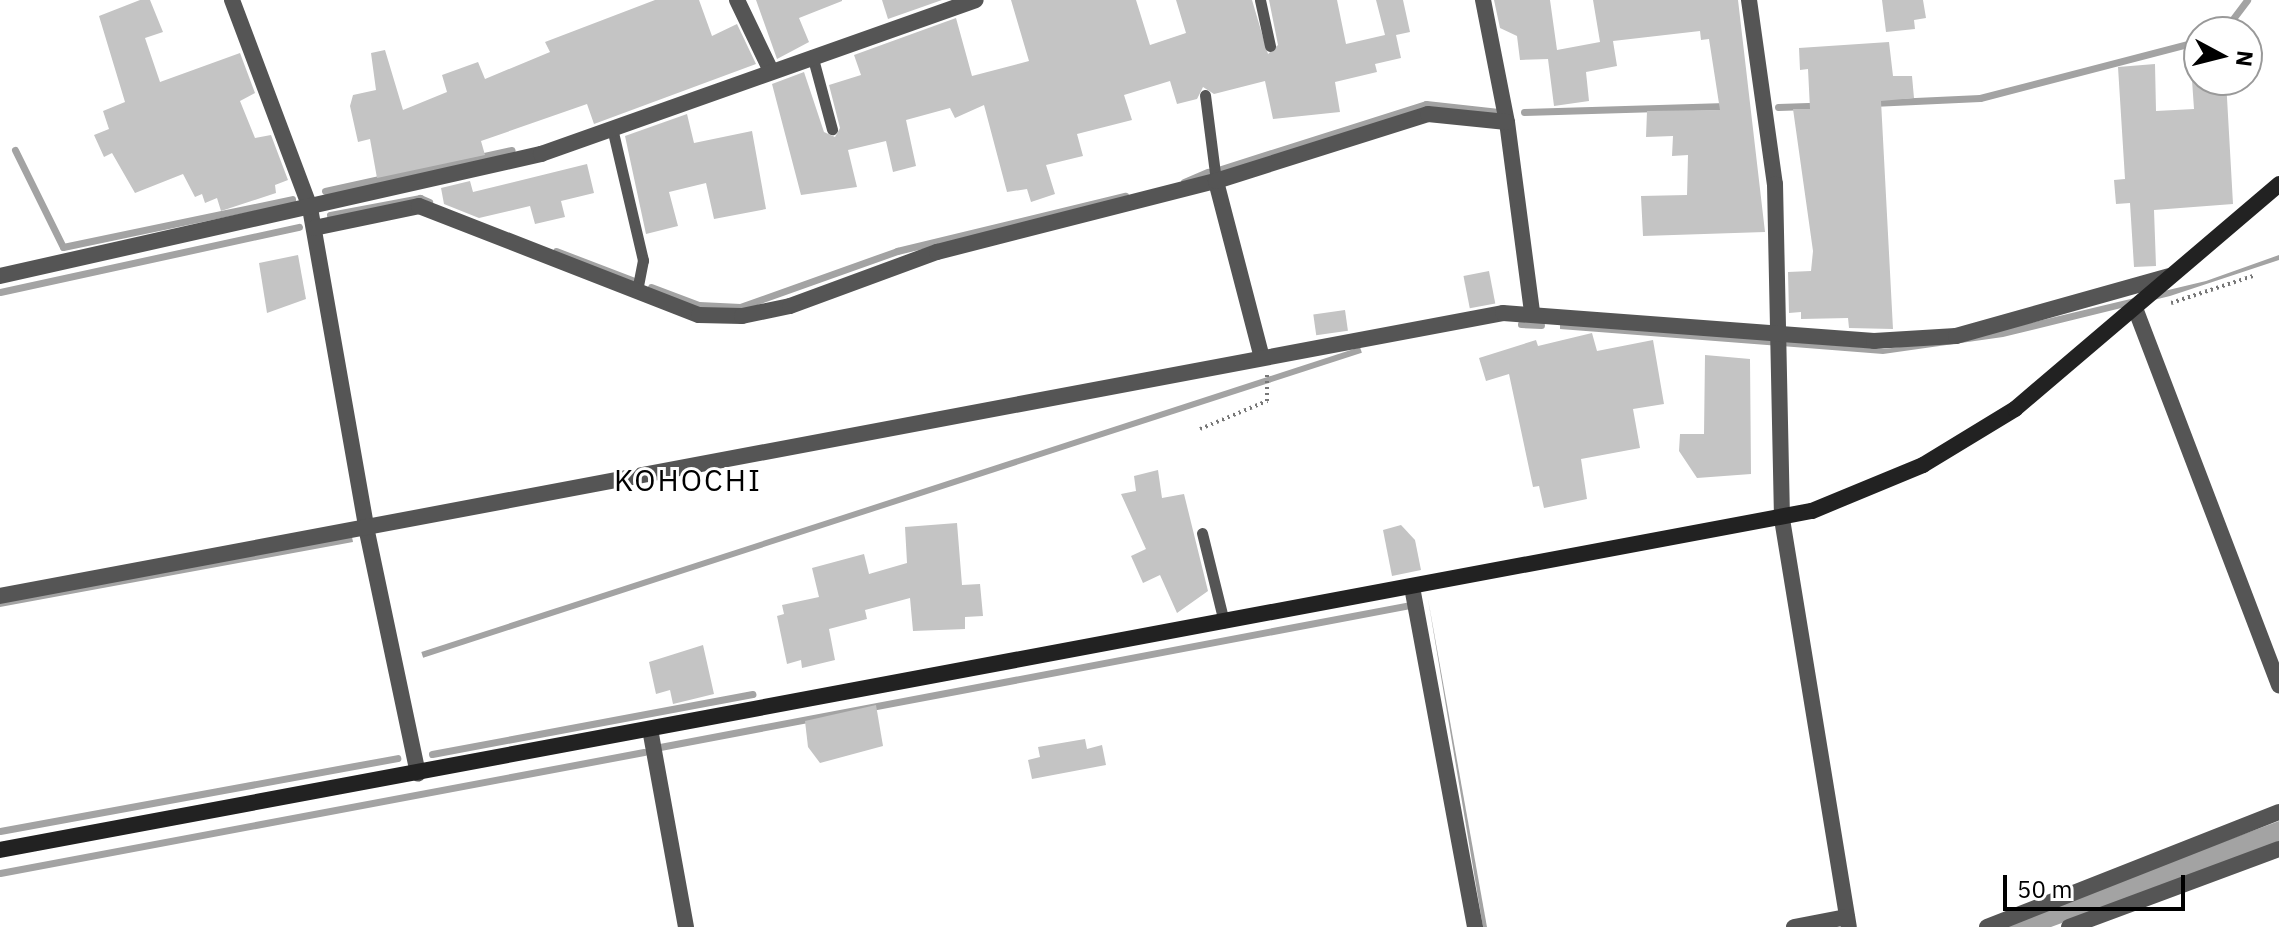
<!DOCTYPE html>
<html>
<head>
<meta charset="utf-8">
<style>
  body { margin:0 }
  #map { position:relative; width:2279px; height:927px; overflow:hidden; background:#fff; font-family:"IBM Plex Sans",sans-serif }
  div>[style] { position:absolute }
  .water>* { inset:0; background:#a3a3a3; transform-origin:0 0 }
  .stream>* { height:7px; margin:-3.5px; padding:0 3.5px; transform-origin:3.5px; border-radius:3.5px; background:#a3a3a3 }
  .building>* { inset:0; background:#c4c4c4; transform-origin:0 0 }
  .path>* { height:4px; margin-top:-2px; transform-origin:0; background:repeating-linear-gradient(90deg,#777 0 2px,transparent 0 6px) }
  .lane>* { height:11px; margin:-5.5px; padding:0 5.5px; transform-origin:5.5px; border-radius:5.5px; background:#555 }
  .street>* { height:16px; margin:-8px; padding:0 8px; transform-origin:8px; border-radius:8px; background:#555 }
  .secondary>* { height:16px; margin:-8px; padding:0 8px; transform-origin:8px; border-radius:8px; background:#222 }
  span { translate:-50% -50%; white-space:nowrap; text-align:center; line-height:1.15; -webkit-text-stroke:6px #fff; paint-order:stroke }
  .quarter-label { font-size:30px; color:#000; letter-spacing:2px }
  .north { position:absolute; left:2183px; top:16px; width:80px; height:80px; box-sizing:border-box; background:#fff; border:2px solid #999; border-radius:50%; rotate:97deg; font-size:22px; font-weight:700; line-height:32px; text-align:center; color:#000 }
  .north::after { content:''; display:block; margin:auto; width:28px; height:36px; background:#000; clip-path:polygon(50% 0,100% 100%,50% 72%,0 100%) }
  .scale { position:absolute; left:2003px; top:875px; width:182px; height:36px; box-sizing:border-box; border:4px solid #000; border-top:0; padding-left:10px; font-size:24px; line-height:28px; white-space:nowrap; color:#000; -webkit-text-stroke:6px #fff; paint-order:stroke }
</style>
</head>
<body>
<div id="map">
  <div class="water">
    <div style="clip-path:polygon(2279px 255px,2279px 260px,2170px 296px,2003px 337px,1883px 354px,1560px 329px,1560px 324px,1884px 349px,1963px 339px,2206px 281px)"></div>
    <div style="left:1360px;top:347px;width:6px;height:987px;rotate:72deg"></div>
    <div style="clip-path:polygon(352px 537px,353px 542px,0 607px,0 603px)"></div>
    <div style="clip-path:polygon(1428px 599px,1487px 927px,1483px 927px)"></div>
    <div style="clip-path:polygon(2279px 821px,2279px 843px,2051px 927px,1993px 927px)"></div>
  </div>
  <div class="stream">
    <div style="left:2223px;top:32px;width:40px;rotate:-53deg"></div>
    <div style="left:1872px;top:103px;width:108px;rotate:-2.7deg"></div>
    <div style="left:1980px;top:98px;width:226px;rotate:-14.6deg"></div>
    <div style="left:1778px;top:107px;width:38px;rotate:-2deg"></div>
    <div style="left:1524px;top:112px;width:202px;rotate:-1.7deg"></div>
    <div style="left:15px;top:150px;width:108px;rotate:63.7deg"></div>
    <div style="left:63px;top:247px;width:234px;rotate:-11.8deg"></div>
    <div style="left:1221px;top:169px;width:215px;rotate:-17.6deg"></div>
    <div style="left:1426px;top:104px;width:73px;rotate:6.3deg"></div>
    <div style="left:1184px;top:182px;width:26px;rotate:-23deg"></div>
    <div style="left:325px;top:191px;width:191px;rotate:-12.4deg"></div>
    <div style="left:330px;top:215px;width:92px;rotate:-10.7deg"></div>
    <div style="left:420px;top:198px;width:10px;rotate:24deg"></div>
    <div style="left:556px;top:251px;width:84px;rotate:21deg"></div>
    <div style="left:651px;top:287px;width:51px;rotate:20.6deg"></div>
    <div style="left:699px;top:305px;width:41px;rotate:2.8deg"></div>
    <div style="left:740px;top:307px;width:167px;rotate:-19.6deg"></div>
    <div style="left:897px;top:251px;width:235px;rotate:-13.6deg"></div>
    <div style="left:0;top:292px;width:306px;rotate:-12.3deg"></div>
    <div style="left:1521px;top:324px;width:20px;rotate:3deg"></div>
    <div style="left:660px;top:747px;width:763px;rotate:-10.72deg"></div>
    <div style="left:432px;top:754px;width:326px;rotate:-10.6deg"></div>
    <div style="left:0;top:831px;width:404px;rotate:-10.4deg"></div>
    <div style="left:0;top:873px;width:655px;rotate:-10.64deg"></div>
  </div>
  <div class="building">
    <div style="clip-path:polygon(140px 0,150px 0,163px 32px,145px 38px,160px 82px,240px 53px,255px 93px,240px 101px,255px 138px,271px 135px,288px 180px,275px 185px,276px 193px,221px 211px,217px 198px,205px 203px,202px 194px,195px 197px,183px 174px,135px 193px,112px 153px,104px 157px,94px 135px,109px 129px,103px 111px,125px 102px,99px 16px)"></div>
    <div style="clip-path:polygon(655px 0,699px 0,712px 36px,737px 24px,756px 64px,594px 124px,587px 104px,481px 141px,485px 155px,377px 178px,370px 139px,358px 142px,350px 106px,353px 95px,376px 90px,371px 53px,385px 50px,403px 110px,447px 92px,442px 75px,478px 62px,485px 79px,550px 52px,545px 42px)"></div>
    <div style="clip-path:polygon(756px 0,842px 0,842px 1px,799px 18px,809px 42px,777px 59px)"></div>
    <div style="clip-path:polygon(882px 0,942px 0,888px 19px)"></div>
    <div style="clip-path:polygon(1011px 0,1136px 0,1150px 45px,1186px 33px,1176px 0,1252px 0,1268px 54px,1278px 45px,1269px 0,1337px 0,1346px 44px,1385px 35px,1376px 0,1403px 0,1410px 32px,1396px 35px,1401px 58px,1375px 64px,1377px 72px,1335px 82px,1340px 112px,1273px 119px,1265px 81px,1214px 94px,1203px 87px,1197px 99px,1177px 104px,1170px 81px,1124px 95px,1132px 120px,1077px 134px,1083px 156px,1046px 165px,1055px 194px,1031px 202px,1027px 189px,1007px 192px,984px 105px,955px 118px,950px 108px,906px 120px,916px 166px,893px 172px,886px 141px,848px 150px,857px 187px,801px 195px,772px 84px,804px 72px,824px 132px,835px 137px,840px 128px,829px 85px,861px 75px,854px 55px,956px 18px,972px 76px,1029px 61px)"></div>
    <div style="clip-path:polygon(1494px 0,1550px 0,1557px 50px,1600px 42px,1593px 0,1738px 0,1765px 232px,1643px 236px,1641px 196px,1687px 195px,1688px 155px,1672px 156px,1673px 136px,1646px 137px,1647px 111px,1720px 110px,1709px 39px,1701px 40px,1700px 31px,1613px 41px,1617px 66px,1586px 72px,1589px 101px,1554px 106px,1548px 59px,1520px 60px,1517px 36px,1500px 28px)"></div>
    <div style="clip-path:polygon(1882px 0,1923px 0,1926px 18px,1914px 20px,1915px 29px,1886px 32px)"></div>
    <div style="clip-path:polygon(1889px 42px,1893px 76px,1912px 76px,1914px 98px,1881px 101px,1893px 329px,1849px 328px,1848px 318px,1801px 319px,1801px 312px,1789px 313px,1788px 272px,1811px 271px,1813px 251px,1793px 109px,1810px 109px,1808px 69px,1800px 70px,1799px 48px)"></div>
    <div style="clip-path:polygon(2155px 64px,2156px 111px,2194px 109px,2192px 80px,2226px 80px,2233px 204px,2154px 210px,2156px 266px,2134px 267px,2130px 203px,2116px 204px,2114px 180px,2125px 179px,2118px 67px)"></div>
    <div style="clip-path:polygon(687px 114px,694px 143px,752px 131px,766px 209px,714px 219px,706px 183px,669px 192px,678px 226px,646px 234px,625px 136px)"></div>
    <div style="clip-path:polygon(587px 164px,594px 193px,561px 201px,565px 217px,535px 224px,530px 206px,479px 218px,444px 204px,441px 188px,470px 181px,473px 192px)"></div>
    <div style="clip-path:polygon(298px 255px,306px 299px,267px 313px,259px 263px)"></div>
    <div style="left:1489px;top:271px;width:33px;height:26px;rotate:79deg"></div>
    <div style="left:1345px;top:310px;width:21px;height:32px;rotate:82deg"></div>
    <div style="clip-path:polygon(1592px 333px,1597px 351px,1653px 340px,1664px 404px,1633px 409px,1640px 448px,1581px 459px,1587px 499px,1544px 508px,1539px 486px,1533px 487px,1509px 374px,1486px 381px,1479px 358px,1536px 340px,1538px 346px)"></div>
    <div style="clip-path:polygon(1705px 355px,1750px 359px,1751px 474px,1697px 478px,1679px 451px,1680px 434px,1704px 434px)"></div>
    <div style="clip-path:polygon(1158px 470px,1162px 498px,1184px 494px,1208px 591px,1177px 613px,1160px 575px,1143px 583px,1131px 556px,1146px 549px,1121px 494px,1136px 491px,1134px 476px)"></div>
    <div style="clip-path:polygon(957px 523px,962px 585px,980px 584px,983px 616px,965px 617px,965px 629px,913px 631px,910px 598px,865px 610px,867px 619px,829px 629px,835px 660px,802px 668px,801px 660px,787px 664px,777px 616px,784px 614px,782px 605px,819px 597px,812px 568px,864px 554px,869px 574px,907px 563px,905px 527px)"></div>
    <div style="clip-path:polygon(1401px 525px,1415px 540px,1421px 570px,1392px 576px,1383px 530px)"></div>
    <div style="clip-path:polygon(703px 645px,714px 694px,673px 704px,670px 690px,656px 694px,649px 662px)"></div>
    <div style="clip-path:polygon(876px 705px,883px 746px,820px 763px,808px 747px,805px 721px)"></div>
    <div style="clip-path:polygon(1085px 739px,1087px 749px,1102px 745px,1106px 765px,1032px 779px,1028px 760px,1040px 757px,1038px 747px)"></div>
  </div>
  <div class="path">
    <div style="left:2171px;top:303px;width:89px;rotate:-18.2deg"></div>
    <div style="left:1200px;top:429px;width:73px;rotate:-22.7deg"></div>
    <div style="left:1267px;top:401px;width:26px;rotate:-90deg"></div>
  </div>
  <div class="lane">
    <div style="left:1260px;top:0;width:47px;rotate:77.7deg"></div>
    <div style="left:812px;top:55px;width:77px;rotate:74.9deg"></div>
    <div style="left:1205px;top:95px;width:87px;rotate:82.7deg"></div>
    <div style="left:612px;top:128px;width:136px;rotate:76.8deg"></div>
    <div style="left:643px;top:260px;width:32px;rotate:101deg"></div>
    <div style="left:1202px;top:533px;width:92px;rotate:76.1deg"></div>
  </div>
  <div class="street">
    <div style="left:232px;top:0;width:222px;rotate:69.4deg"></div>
    <div style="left:310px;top:208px;width:324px;rotate:80deg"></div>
    <div style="left:366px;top:527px;width:252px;rotate:78.1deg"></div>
    <div style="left:737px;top:0;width:76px;rotate:64.4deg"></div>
    <div style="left:1483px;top:0;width:124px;rotate:78.9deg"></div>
    <div style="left:1507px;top:122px;width:192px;rotate:82.5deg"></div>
    <div style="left:1749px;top:0;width:186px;rotate:82deg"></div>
    <div style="left:1775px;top:184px;width:335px;rotate:88.8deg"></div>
    <div style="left:1782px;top:519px;width:413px;rotate:80.7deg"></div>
    <div style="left:314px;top:228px;width:107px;rotate:-11.8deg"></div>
    <div style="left:419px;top:206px;width:300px;rotate:21.3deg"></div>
    <div style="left:699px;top:315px;width:43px;rotate:1.3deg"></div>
    <div style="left:742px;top:316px;width:49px;rotate:-11.8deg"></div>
    <div style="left:790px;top:306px;width:157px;rotate:-20.2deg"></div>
    <div style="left:937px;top:252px;width:288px;rotate:-14.3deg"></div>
    <div style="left:0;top:276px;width:555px;rotate:-12.71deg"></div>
    <div style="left:541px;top:154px;width:461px;rotate:-19.5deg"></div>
    <div style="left:2135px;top:308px;width:404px;rotate:69.1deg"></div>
    <div style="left:1262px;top:358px;width:183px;rotate:-104.6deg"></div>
    <div style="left:1216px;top:181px;width:222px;rotate:-17.5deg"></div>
    <div style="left:1428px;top:114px;width:79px;rotate:5.8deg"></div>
    <div style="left:1412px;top:587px;width:346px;rotate:79.5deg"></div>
    <div style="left:0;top:596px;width:1529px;rotate:-10.66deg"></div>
    <div style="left:1503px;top:313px;width:372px;rotate:4.3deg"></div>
    <div style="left:1874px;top:341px;width:82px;rotate:-3.5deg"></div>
    <div style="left:1956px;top:336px;width:221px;rotate:-15.7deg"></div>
    <div style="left:650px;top:729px;width:201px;rotate:79.7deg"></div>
    <div style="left:1794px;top:927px;width:54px;rotate:-10.7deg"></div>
    <div style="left:1987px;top:927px;width:314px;rotate:-21.5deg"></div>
    <div style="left:2069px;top:927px;width:224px;rotate:-20.4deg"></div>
  </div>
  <div class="secondary">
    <div style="left:0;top:850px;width:1843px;rotate:-10.6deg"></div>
    <div style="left:1812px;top:511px;width:120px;rotate:-22.5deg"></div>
    <div style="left:1923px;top:465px;width:108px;rotate:-31.3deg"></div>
    <div style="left:2015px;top:409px;width:347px;rotate:-40.4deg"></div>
  </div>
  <div class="quarter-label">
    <span style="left:688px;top:480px">KOHOCHI</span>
  </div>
  <div class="north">N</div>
  <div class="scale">50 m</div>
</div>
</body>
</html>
